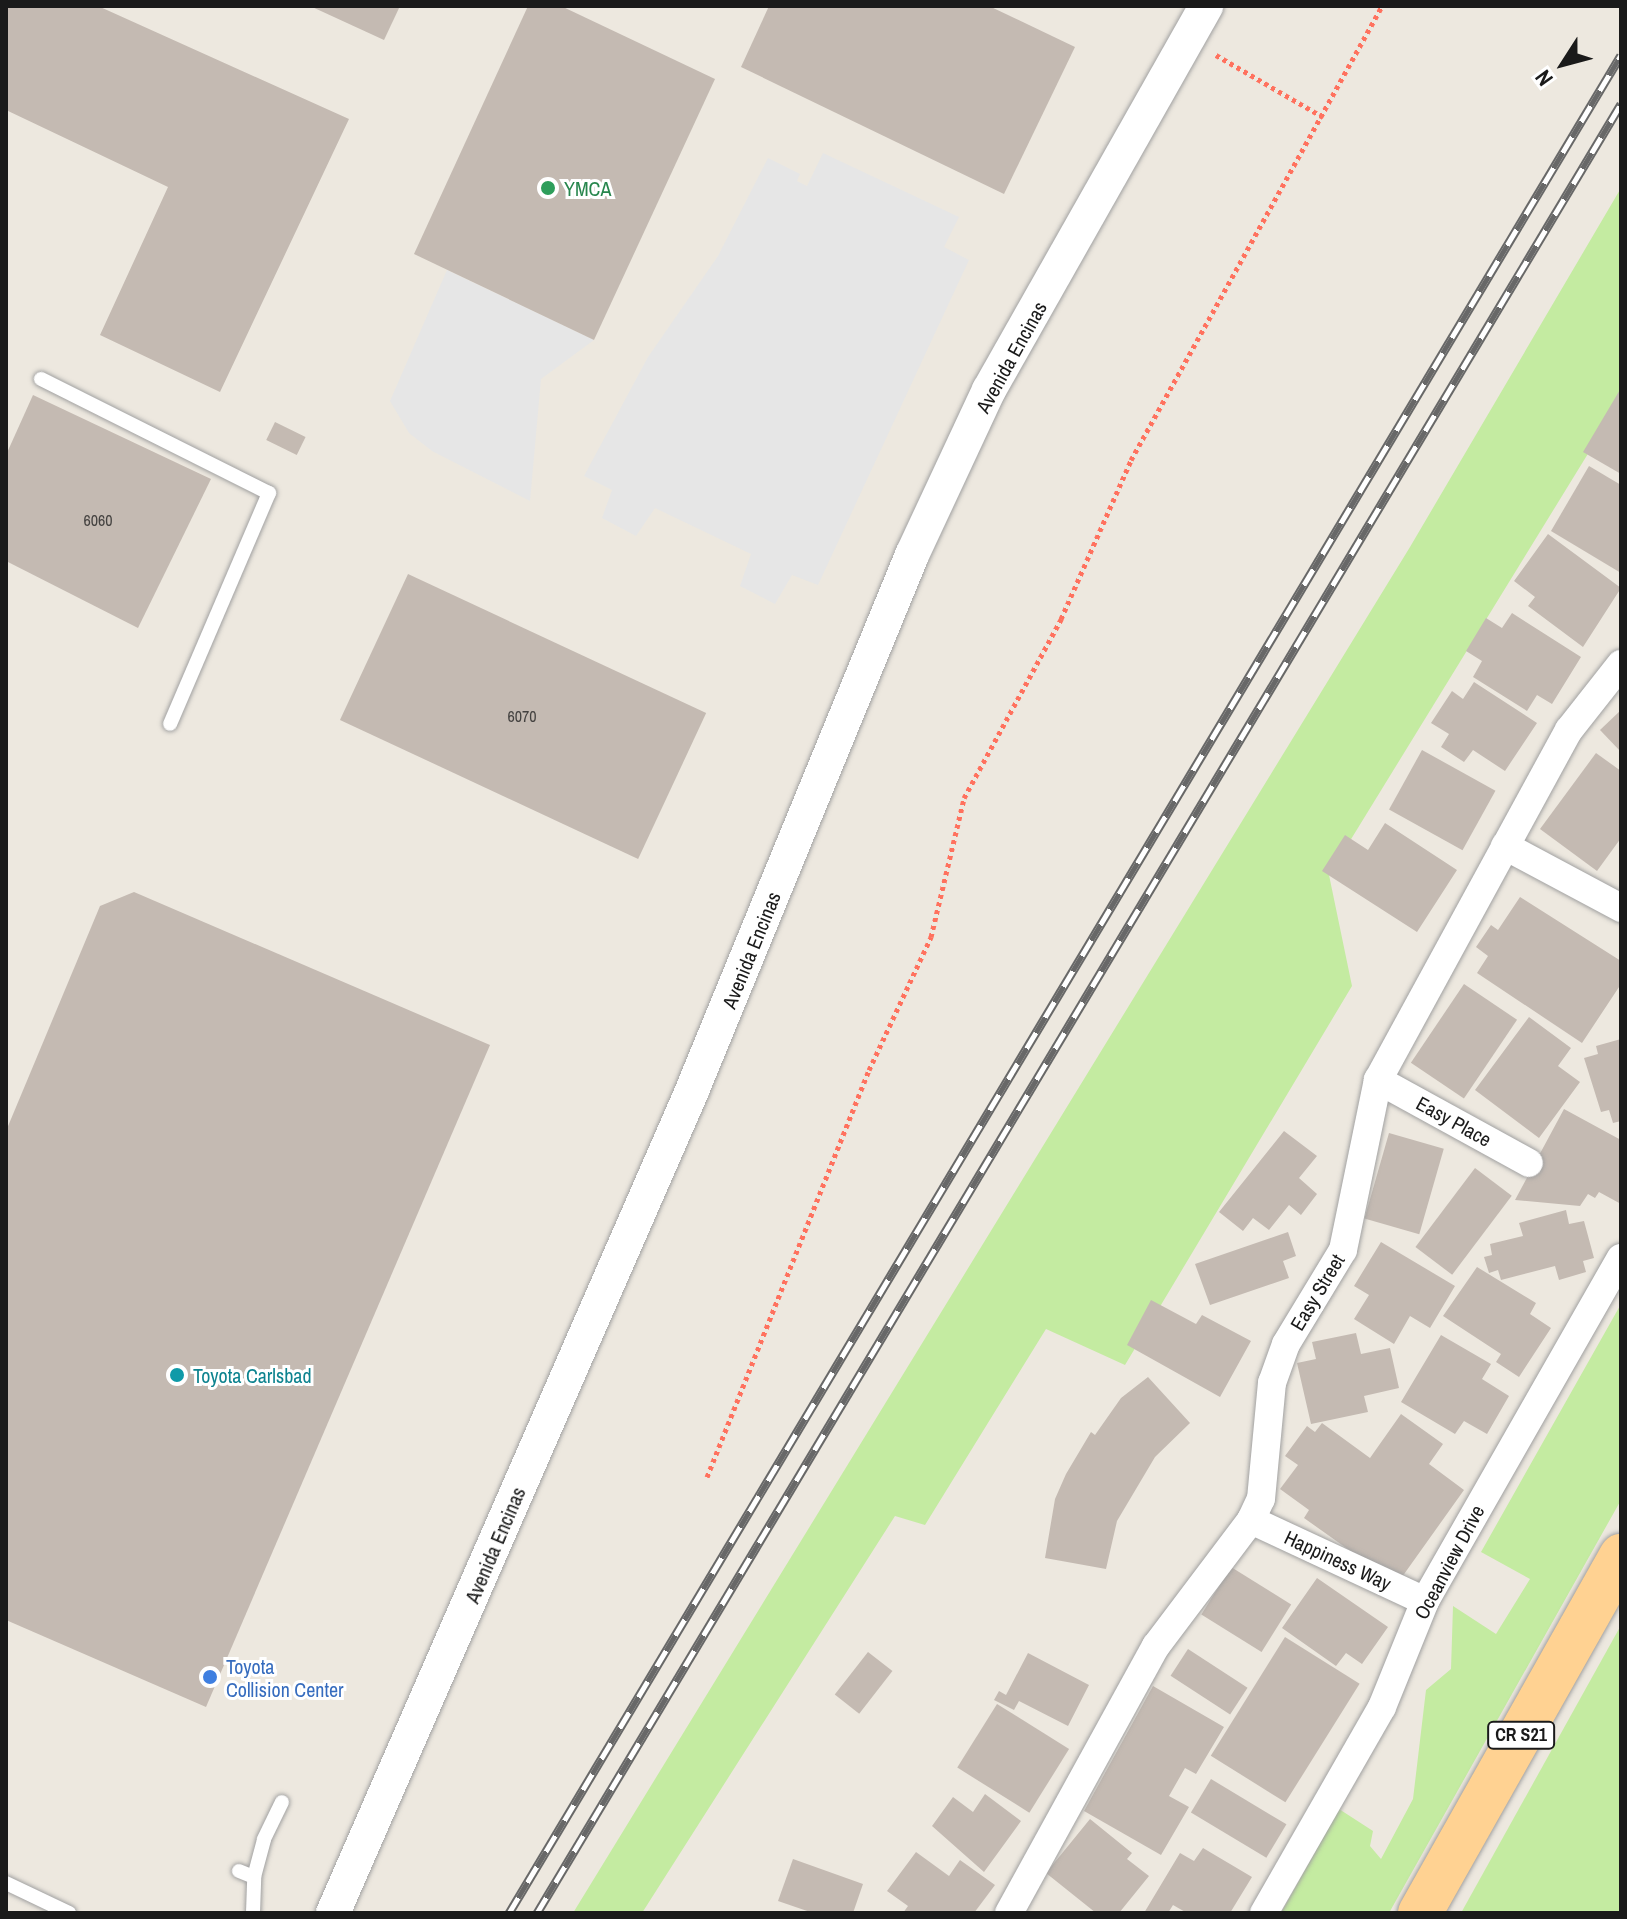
<!DOCTYPE html>
<html>
<head>
<meta charset="utf-8">
<style>
  body { margin:0 }
  #map { position:relative; width:1627px; height:1919px; overflow:hidden; background:#ede8df; font-family:"Archivo Narrow",sans-serif }
  div>[style] { position:absolute }
  .grass>* { inset:0; background:#c4eba1 }
  .parking>* { inset:0; background:#e6e6e6 }
  .building>* { inset:0; background:#c4bab2; transform-origin:0 0 }
  .path>* { height:5px; margin-top:-2.5px; transform-origin:0; background:repeating-linear-gradient(90deg,#ff715e 0 4px,transparent 0 8px) }
  .roads { filter:drop-shadow(0 0 2px #a1a1a1) drop-shadow(0 0 2px #a1a1a1) }
  .service>* { height:14px; margin:-7px; padding:0 7px; transform-origin:7px; border-radius:7px; background:#fff }
  .minor>* { height:28px; margin:-14px; padding:0 14px; transform-origin:14px; border-radius:14px; background:#fff }
  .tertiary>* { height:34px; margin:-17px; padding:0 17px; transform-origin:17px; border-radius:17px; background:#fff }
  .primary>* { height:44px; margin:-22px; padding:0 22px; transform-origin:22px; border-radius:22px; background:#ffd292 }
  .rail>* { height:9px; margin-top:-4.5px; transform-origin:0; background:repeating-linear-gradient(90deg,#fff 0 18px,#686868 0 36px); box-sizing:border-box; border-block:2px solid #686868 }
  .dots>* { width:22px; height:22px; translate:-50% -50%; box-sizing:border-box; border:4px solid #fff; border-radius:50% }
  span { translate:-50% -50%; white-space:nowrap; text-align:center; line-height:1.15; -webkit-text-stroke:6px #fff; paint-order:stroke }
  .number-label { font-size:16px; color:#444240 }
  .number-label span { -webkit-text-stroke-width:0 }
  .shield-label span { padding:2px 6px; background:#fff; border:2px solid; border-radius:6px; -webkit-text-stroke-width:0 }
  .shield-label { font-size:18px; color:#1a1a1a; font-weight:700 }
  .leisure-label { font-size:20px; color:#27864d }
  .left { translate:0 -50%; text-align:left }
  .street-label { font-size:20px; color:#1a1a1a }
  .culture-label { font-size:20px; color:#0d838f }
  .shop-label { font-size:20px; color:#366cbe }
  .frame { position:absolute; inset:0; border:8px solid #1a1a1a; pointer-events:none }
  .north { position:absolute; left:1523px; top:24px; width:80px; height:80px; -webkit-text-stroke:6px #fff; paint-order:stroke; rotate:234deg; font-size:22px; font-weight:700; line-height:32px; text-align:center; color:#1a1a1a }
  .north::after { content:''; display:block; margin:auto; width:28px; height:36px; background:#1a1a1a; clip-path:polygon(50% 0,100% 100%,50% 72%,0 100%) }
</style>
</head>
<body>
<div id="map">
  <div class="grass">
    <div style="clip-path:polygon(1621px 188px,1621px 400px,1329px 875px,1352px 986px,1125px 1365px,1046px 1329px,925px 1525px,895px 1516px,642px 1913px,573px 1913px,1410px 547px)"></div>
    <div style="clip-path:polygon(1621px 1304px,1621px 1500px,1389px 1913px,1281px 1913px,1339px 1809px,1373px 1831px,1370px 1846px,1381px 1859px,1413px 1799px,1426px 1690px,1451px 1669px,1453px 1606px,1496px 1634px,1530px 1579px,1481px 1552px)"></div>
    <div style="clip-path:polygon(1621px 1626px,1621px 1913px,1461px 1913px,1620px 1627px)"></div>
  </div>
  <div class="parking">
    <div style="clip-path:polygon(823px 153px,959px 217px,944px 247px,969px 260px,818px 585px,792px 575px,775px 604px,740px 586px,751px 554px,655px 508px,636px 536px,602px 518px,612px 490px,584px 476px,648px 357px,718px 256px,768px 158px,800px 174px,797px 181px,807px 186px)"></div>
    <div style="clip-path:polygon(447px 270px,594px 340px,541px 379px,530px 501px,432px 451px,409px 433px,390px 401px)"></div>
  </div>
  <div class="building">
    <div style="clip-path:polygon(6px 6px,98px 6px,349px 119px,220px 392px,100px 335px,168px 187px,6px 110px)"></div>
    <div style="clip-path:polygon(310px 6px,400px 6px,384px 40px)"></div>
    <div style="clip-path:polygon(528px 6px,561px 6px,715px 79px,594px 340px,414px 254px)"></div>
    <div style="clip-path:polygon(769px 6px,989px 6px,1075px 47px,1004px 194px,741px 67px)"></div>
    <div style="clip-path:polygon(1621px 388px,1621px 474px,1583px 452px)"></div>
    <div style="clip-path:polygon(33px 395px,211px 479px,138px 628px,6px 561px,6px 455px)"></div>
    <div style="left:275px;top:422px;width:34px;height:20px;rotate:26deg"></div>
    <div style="clip-path:polygon(1589px 466px,1621px 485px,1621px 573px,1551px 531px)"></div>
    <div style="clip-path:polygon(1548px 534px,1621px 588px,1583px 647px,1528px 606px,1535px 597px,1514px 581px)"></div>
    <div style="left:408px;top:574px;width:329px;height:161px;rotate:25deg"></div>
    <div style="clip-path:polygon(1512px 613px,1581px 657px,1552px 704px,1537px 695px,1527px 711px,1473px 677px,1482px 661px,1466px 651px,1486px 618px,1502px 628px)"></div>
    <div style="clip-path:polygon(1474px 682px,1537px 723px,1505px 771px,1473px 750px,1464px 762px,1441px 747px,1449px 734px,1431px 723px,1452px 691px,1463px 699px)"></div>
    <div style="clip-path:polygon(1621px 710px,1621px 752px,1600px 730px)"></div>
    <div style="left:1422px;top:750px;width:84px;height:68px;rotate:29deg"></div>
    <div style="clip-path:polygon(1596px 753px,1621px 771px,1621px 838px,1597px 871px,1540px 829px)"></div>
    <div style="clip-path:polygon(1385px 823px,1457px 870px,1417px 932px,1322px 871px,1345px 835px,1368px 850px)"></div>
    <div style="clip-path:polygon(134px 892px,490px 1045px,206px 1707px,6px 1620px,6px 1131px,100px 906px)"></div>
    <div style="clip-path:polygon(1520px 897px,1621px 961px,1621px 984px,1582px 1043px,1477px 973px,1488px 956px,1476px 947px,1491px 925px,1498px 930px)"></div>
    <div style="left:1464px;top:984px;width:64px;height:95px;rotate:34deg"></div>
    <div style="clip-path:polygon(1529px 1017px,1571px 1048px,1558px 1066px,1580px 1082px,1539px 1138px,1475px 1090px)"></div>
    <div style="clip-path:polygon(1621px 1039px,1621px 1121px,1613px 1123px,1609px 1110px,1601px 1112px,1584px 1058px,1598px 1054px,1596px 1046px)"></div>
    <div style="clip-path:polygon(1564px 1109px,1621px 1140px,1621px 1204px,1599px 1192px,1595px 1198px,1588px 1194px,1580px 1206px,1515px 1200px)"></div>
    <div style="clip-path:polygon(1284px 1131px,1317px 1156px,1299px 1178px,1317px 1194px,1301px 1215px,1289px 1205px,1269px 1230px,1253px 1218px,1243px 1231px,1219px 1212px)"></div>
    <div style="left:1389px;top:1133px;width:57px;height:89px;rotate:16deg"></div>
    <div style="left:1475px;top:1168px;width:46px;height:99px;rotate:37deg"></div>
    <div style="clip-path:polygon(1566px 1210px,1569px 1224px,1584px 1221px,1594px 1258px,1583px 1261px,1586px 1272px,1559px 1280px,1555px 1266px,1501px 1280px,1498px 1270px,1489px 1273px,1484px 1257px,1492px 1255px,1490px 1244px,1523px 1236px,1519px 1223px)"></div>
    <div style="clip-path:polygon(1288px 1232px,1296px 1256px,1283px 1261px,1289px 1278px,1210px 1305px,1195px 1264px)"></div>
    <div style="clip-path:polygon(1381px 1242px,1455px 1286px,1430px 1328px,1410px 1316px,1394px 1344px,1354px 1319px,1369px 1295px,1354px 1286px)"></div>
    <div style="clip-path:polygon(1477px 1267px,1536px 1303px,1530px 1314px,1551px 1328px,1519px 1377px,1496px 1362px,1501px 1354px,1443px 1316px)"></div>
    <div style="clip-path:polygon(1151px 1300px,1196px 1324px,1202px 1315px,1251px 1341px,1220px 1397px,1127px 1345px)"></div>
    <div style="clip-path:polygon(1356px 1333px,1361px 1354px,1390px 1348px,1399px 1388px,1364px 1396px,1368px 1412px,1311px 1424px,1297px 1363px,1316px 1359px,1312px 1342px)"></div>
    <div style="clip-path:polygon(1441px 1335px,1491px 1364px,1482px 1379px,1509px 1396px,1487px 1434px,1464px 1421px,1455px 1434px,1401px 1402px)"></div>
    <div style="clip-path:polygon(1148px 1377px,1190px 1423px,1155px 1457px,1117px 1521px,1106px 1569px,1045px 1558px,1055px 1499px,1066px 1474px,1091px 1432px,1095px 1435px,1121px 1398px)"></div>
    <div style="clip-path:polygon(1401px 1414px,1443px 1444px,1429px 1464px,1464px 1490px,1397px 1584px,1304px 1518px,1309px 1510px,1280px 1489px,1298px 1465px,1285px 1456px,1307px 1426px,1315px 1432px,1322px 1423px,1370px 1458px)"></div>
    <div style="left:1231px;top:1567px;width:71px;height:56px;rotate:32deg"></div>
    <div style="clip-path:polygon(1317px 1578px,1388px 1627px,1362px 1664px,1346px 1653px,1336px 1666px,1282px 1628px)"></div>
    <div style="left:1285px;top:1637px;width:88px;height:140px;rotate:32deg"></div>
    <div style="left:1188px;top:1649px;width:71px;height:32px;rotate:33deg"></div>
    <div style="left:868px;top:1652px;width:31px;height:54px;rotate:38deg"></div>
    <div style="clip-path:polygon(1028px 1653px,1089px 1685px,1068px 1726px,1019px 1701px,1014px 1710px,994px 1700px,999px 1691px,1006px 1695px)"></div>
    <div style="clip-path:polygon(1153px 1686px,1224px 1727px,1196px 1774px,1185px 1768px,1169px 1796px,1189px 1807px,1161px 1855px,1084px 1811px)"></div>
    <div style="left:997px;top:1704px;width:85px;height:75px;rotate:32deg"></div>
    <div style="left:1211px;top:1779px;width:88px;height:39px;rotate:31deg"></div>
    <div style="clip-path:polygon(985px 1794px,1021px 1821px,984px 1872px,932px 1826px,953px 1797px,973px 1812px)"></div>
    <div style="clip-path:polygon(1090px 1819px,1132px 1853px,1127px 1859px,1149px 1876px,1119px 1913px,1096px 1913px,1046px 1873px)"></div>
    <div style="clip-path:polygon(1203px 1848px,1252px 1877px,1230px 1913px,1187px 1913px,1173px 1905px,1168px 1913px,1144px 1913px,1180px 1853px,1194px 1861px)"></div>
    <div style="clip-path:polygon(916px 1852px,949px 1876px,960px 1860px,995px 1885px,974px 1913px,903px 1913px,908px 1906px,887px 1891px)"></div>
    <div style="clip-path:polygon(793px 1859px,863px 1884px,853px 1913px,813px 1913px,778px 1901px)"></div>
  </div>
  <div class="path">
    <div style="left:1216px;top:55px;width:124px;rotate:30.1deg"></div>
    <div style="left:707px;top:1477px;width:438px;rotate:-68.3deg"></div>
    <div style="left:869px;top:1070px;width:147px;rotate:-65deg"></div>
    <div style="left:931px;top:937px;width:143px;rotate:-76.6deg"></div>
    <div style="left:964px;top:798px;width:204px;rotate:-61.5deg"></div>
    <div style="left:1061px;top:619px;width:174px;rotate:-66.2deg"></div>
    <div style="left:1131px;top:460px;width:519px;rotate:-61.06deg"></div>
  </div>
  <div class="roads">
    <div class="service">
      <div style="left:41px;top:379px;width:255px;rotate:26.6deg"></div>
      <div style="left:269px;top:493px;width:251px;rotate:113.2deg"></div>
      <div style="left:239px;top:1871px;width:16px;rotate:22deg"></div>
      <div style="left:6px;top:1883px;width:70px;rotate:25.5deg"></div>
      <div style="left:253px;top:1913px;width:36px;rotate:-88deg"></div>
      <div style="left:254px;top:1877px;width:39px;rotate:-75deg"></div>
      <div style="left:264px;top:1839px;width:41px;rotate:-64.1deg"></div>
    </div>
    <div class="minor">
      <div style="left:1505px;top:846px;width:132px;rotate:28.1deg"></div>
      <div style="left:1378px;top:1080px;width:172px;rotate:28.8deg"></div>
      <div style="left:1251px;top:1520px;width:192px;rotate:25deg"></div>
      <div style="left:1009px;top:1913px;width:305px;rotate:-61.2deg"></div>
      <div style="left:1156px;top:1646px;width:158px;rotate:-53deg"></div>
      <div style="left:1251px;top:1520px;width:23px;rotate:-65deg"></div>
      <div style="left:1261px;top:1499px;width:117px;rotate:-84.6deg"></div>
      <div style="left:1272px;top:1383px;width:41px;rotate:-70.3deg"></div>
      <div style="left:1286px;top:1344px;width:110px;rotate:-58.8deg"></div>
      <div style="left:1343px;top:1250px;width:174px;rotate:-78.4deg"></div>
      <div style="left:1378px;top:1080px;width:399px;rotate:-61.4deg"></div>
      <div style="left:1569px;top:730px;width:84px;rotate:-51.8deg"></div>
      <div style="left:1264px;top:1913px;width:237px;rotate:-60.2deg"></div>
      <div style="left:1382px;top:1707px;width:114px;rotate:-67.9deg"></div>
      <div style="left:1425px;top:1601px;width:395px;rotate:-60.3deg"></div>
    </div>
    <div class="tertiary">
      <div style="left:333px;top:1913px;width:895px;rotate:-66.41deg"></div>
      <div style="left:691px;top:1093px;width:582px;rotate:-67.67deg"></div>
      <div style="left:912px;top:555px;width:182px;rotate:-65deg"></div>
      <div style="left:989px;top:390px;width:441px;rotate:-60.5deg"></div>
    </div>
    <div class="primary">
      <div style="left:1420px;top:1913px;width:410px;rotate:-60.6deg"></div>
    </div>
  </div>
  <div class="rail">
    <div style="left:509px;top:1913px;width:2165px;rotate:-59.1deg"></div>
    <div style="left:537px;top:1913px;width:2109px;rotate:-59.07deg"></div>
  </div>
  <div class="dots">
    <div style="left:548px;top:188px;background:#2e9e5b"></div>
    <div style="left:177px;top:1375px;background:#0f9aa8"></div>
    <div style="left:210px;top:1677px;background:#3f7fe0"></div>
  </div>
  <div class="number-label">
    <span style="left:98px;top:520px">6060</span>
    <span style="left:522px;top:716px">6070</span>
  </div>
  <div class="shield-label">
    <span style="left:1521px;top:1735px">CR S21</span>
  </div>
  <div class="leisure-label">
    <span class="left" style="left:564px;top:188px">YMCA</span>
  </div>
  <div class="street-label">
    <span style="left:1011px;top:357px;rotate:-61deg">Avenida Encinas</span>
    <span style="left:751px;top:950px;rotate:-68deg">Avenida Encinas</span>
    <span style="left:1454px;top:1121px;rotate:29deg">Easy Place</span>
    <span style="left:1317px;top:1292px;rotate:-59deg">Easy Street</span>
    <span style="left:495px;top:1545px;rotate:-67deg">Avenida Encinas</span>
    <span style="left:1338px;top:1560px;rotate:25deg">Happiness Way</span>
    <span style="left:1449px;top:1562px;rotate:-62deg">Oceanview Drive</span>
  </div>
  <div class="culture-label">
    <span class="left" style="left:193px;top:1375px">Toyota Carlsbad</span>
  </div>
  <div class="shop-label">
    <span class="left" style="left:226px;top:1678px">Toyota<br>Collision Center</span>
  </div>
  <div class="frame"></div>
  <div class="north">N</div>
</div>
</body>
</html>
